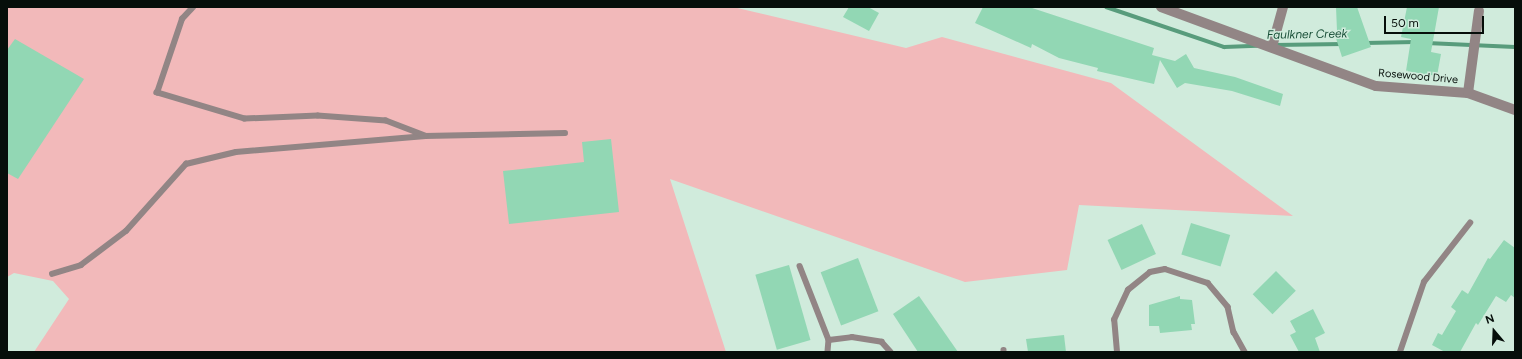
<!DOCTYPE html>
<html>
<head>
<meta charset="utf-8">
<style>
  body { margin:0 }
  #map { position:relative; width:1522px; height:359px; overflow:hidden; background:#d0ebdc; font-family:Figtree,sans-serif }
  div>[style] { position:absolute }
  .green>* { inset:0; background:#f2b9ba }
  .stream>* { height:4px; margin:-2px; padding:0 2px; transform-origin:2px; border-radius:2px; background:#589c7c }
  .building>* { inset:0; background:#92d7b4; transform-origin:0 0 }
  .service>* { height:5.5px; margin:-2.75px; padding:0 2.75px; transform-origin:2.75px; border-radius:2.75px; background:#928585 }
  .minor>* { height:10px; margin:-5px; padding:0 5px; transform-origin:5px; border-radius:5px; background:#928585 }
  .tertiary>* { height:10px; margin:-5px; padding:0 5px; transform-origin:5px; border-radius:5px; background:#928585 }
  span { translate:-50% -50%; white-space:nowrap; text-align:center; line-height:1.15; -webkit-text-stroke:3px #d0ebdc; paint-order:stroke }
  .street-label { font-size:11px; color:#060e0a }
  .water-label { font-size:12px; color:#194f38; font-style:italic }
  .frame { position:absolute; inset:0; border:8px solid #060e0a; pointer-events:none }
  .north { position:absolute; left:1474px; top:311px; width:40px; height:40px; -webkit-text-stroke:3px #d0ebdc; paint-order:stroke; rotate:341deg; font-size:11px; font-weight:700; line-height:16px; text-align:center; color:#060e0a }
  .north::after { content:''; display:block; margin:auto; width:14px; height:18px; background:#060e0a; clip-path:polygon(50% 0,100% 100%,50% 72%,0 100%) }
  .scale { position:absolute; left:1384px; top:16px; width:100px; height:18px; box-sizing:border-box; border:2px solid #060e0a; border-top:0; padding-left:5px; font-size:12px; line-height:14px; white-space:nowrap; color:#060e0a; -webkit-text-stroke:3px #d0ebdc; paint-order:stroke }
</style>
</head>
<body>
<div id="map">
  <div class="green">
    <div style="clip-path:polygon(7px 7px,733px 7px,906px 48px,942px 37px,1111px 83px,1293px 216px,1079px 205px,1067px 270px,965px 282px,670px 179px,726px 352px,34px 352px,69px 299px,53px 281px,14px 273px,7px 277px)"></div>
  </div>
  <div class="stream">
    <div style="left:1106px;top:7px;width:125px;rotate:18.7deg"></div>
    <div style="left:1224px;top:47px;width:33px;rotate:-2deg"></div>
    <div style="left:1365px;top:43px;width:50px;rotate:-1.1deg"></div>
    <div style="left:1427px;top:43px;width:88px;rotate:2.6deg"></div>
    <div style="left:1275px;top:45px;width:68px;rotate:-0.8deg"></div>
  </div>
  <div class="building">
    <div style="clip-path:polygon(849px 7px,868px 7px,879px 13px,869px 31px,843px 17px)"></div>
    <div style="clip-path:polygon(983px 7px,1029px 7px,1154px 48px,1152px 55px,1175px 61px,1186px 54px,1194px 68px,1235px 77px,1283px 94px,1280px 106px,1232px 91px,1185px 83px,1177px 88px,1160px 60px,1154px 84px,1097px 71px,1098px 68px,1059px 58px,1032px 44px,1031px 48px,975px 23px)"></div>
    <div style="clip-path:polygon(1336px 7px,1357px 7px,1371px 47px,1342px 57px,1334px 32px,1337px 31px)"></div>
    <div style="clip-path:polygon(1407px 7px,1439px 7px,1431px 52px,1441px 54px,1437px 76px,1406px 71px,1411px 39px,1401px 37px)"></div>
    <div style="clip-path:polygon(15px 39px,84px 79px,18px 179px,7px 173px,7px 50px)"></div>
    <div style="clip-path:polygon(611px 139px,619px 212px,509px 224px,503px 171px,584px 162px,582px 142px)"></div>
    <div style="left:1191px;top:223px;width:41px;height:33px;rotate:17deg"></div>
    <div style="left:1142px;top:224px;width:33px;height:38px;rotate:65deg"></div>
    <div style="clip-path:polygon(1504px 240px,1515px 248px,1515px 298px,1511px 295px,1506px 302px,1496px 296px,1478px 325px,1476px 323px,1460px 352px,1445px 352px,1432px 345px,1438px 333px,1442px 335px,1456px 311px,1451px 307px,1462px 290px,1468px 294px,1488px 258px,1490px 259px)"></div>
    <div style="left:858px;top:258px;width:57px;height:40px;rotate:69deg"></div>
    <div style="left:789px;top:265px;width:78px;height:35px;rotate:74deg"></div>
    <div style="left:1276px;top:271px;width:28px;height:33px;rotate:45deg"></div>
    <div style="clip-path:polygon(919px 296px,958px 352px,918px 352px,893px 314px)"></div>
    <div style="clip-path:polygon(1180px 296px,1180px 299px,1192px 300px,1195px 324px,1191px 324px,1192px 330px,1160px 333px,1159px 326px,1149px 326px,1149px 305px)"></div>
    <div style="clip-path:polygon(1313px 309px,1325px 333px,1315px 338px,1320px 352px,1299px 352px,1290px 335px,1296px 332px,1290px 321px)"></div>
    <div style="clip-path:polygon(1064px 335px,1066px 352px,1028px 352px,1026px 339px)"></div>
  </div>
  <div class="service">
    <div style="left:425px;top:136px;width:140px;rotate:-1.2deg"></div>
    <div style="left:800px;top:266px;width:79px;rotate:68.6deg"></div>
    <div style="left:829px;top:340px;width:12px;rotate:95deg"></div>
    <div style="left:52px;top:274px;width:30px;rotate:-17deg"></div>
    <div style="left:81px;top:265px;width:56px;rotate:-37.1deg"></div>
    <div style="left:126px;top:231px;width:90px;rotate:-48.2deg"></div>
    <div style="left:186px;top:164px;width:51px;rotate:-13.5deg"></div>
    <div style="left:236px;top:152px;width:190px;rotate:-4.8deg"></div>
    <div style="left:425px;top:136px;width:42px;rotate:-159deg"></div>
    <div style="left:386px;top:121px;width:68px;rotate:-175.8deg"></div>
    <div style="left:318px;top:116px;width:73px;rotate:177.6deg"></div>
    <div style="left:245px;top:119px;width:92px;rotate:-163.5deg"></div>
    <div style="left:157px;top:93px;width:78px;rotate:-71.3deg"></div>
    <div style="left:182px;top:19px;width:16px;rotate:-47deg"></div>
    <div style="left:829px;top:340px;width:23px;rotate:-7deg"></div>
    <div style="left:852px;top:337px;width:30px;rotate:9deg"></div>
    <div style="left:882px;top:342px;width:13px;rotate:48deg"></div>
    <div style="left:1004px;top:350px;width:2px;rotate:90deg"></div>
    <div style="left:1117px;top:352px;width:32px;rotate:-95deg"></div>
    <div style="left:1114px;top:320px;width:33px;rotate:-65deg"></div>
    <div style="left:1128px;top:290px;width:28px;rotate:-39deg"></div>
    <div style="left:1150px;top:272px;width:15px;rotate:-11deg"></div>
    <div style="left:1165px;top:269px;width:45px;rotate:18deg"></div>
    <div style="left:1208px;top:283px;width:31px;rotate:50deg"></div>
    <div style="left:1228px;top:307px;width:26px;rotate:77deg"></div>
    <div style="left:1234px;top:332px;width:23px;rotate:61deg"></div>
    <div style="left:1400px;top:352px;width:74px;rotate:-71.1deg"></div>
    <div style="left:1424px;top:282px;width:75px;rotate:-52.1deg"></div>
  </div>
  <div class="minor">
    <div style="left:1272px;top:47px;width:41px;rotate:-74.6deg"></div>
    <div style="left:1468px;top:93px;width:83px;rotate:-82.4deg"></div>
  </div>
  <div class="tertiary">
    <div style="left:1161px;top:7px;width:229px;rotate:20.2deg"></div>
    <div style="left:1376px;top:86px;width:92px;rotate:4.4deg"></div>
    <div style="left:1468px;top:93px;width:50px;rotate:19.9deg"></div>
  </div>
  <div class="street-label">
    <span style="left:1418px;top:77px;rotate:5deg">Rosewood Drive</span>
  </div>
  <div class="water-label">
    <span style="left:1307px;top:35px;rotate:-1deg">Faulkner Creek</span>
  </div>
  <div class="frame"></div>
  <div class="north">N</div>
  <div class="scale">50 m</div>
</div>
</body>
</html>
